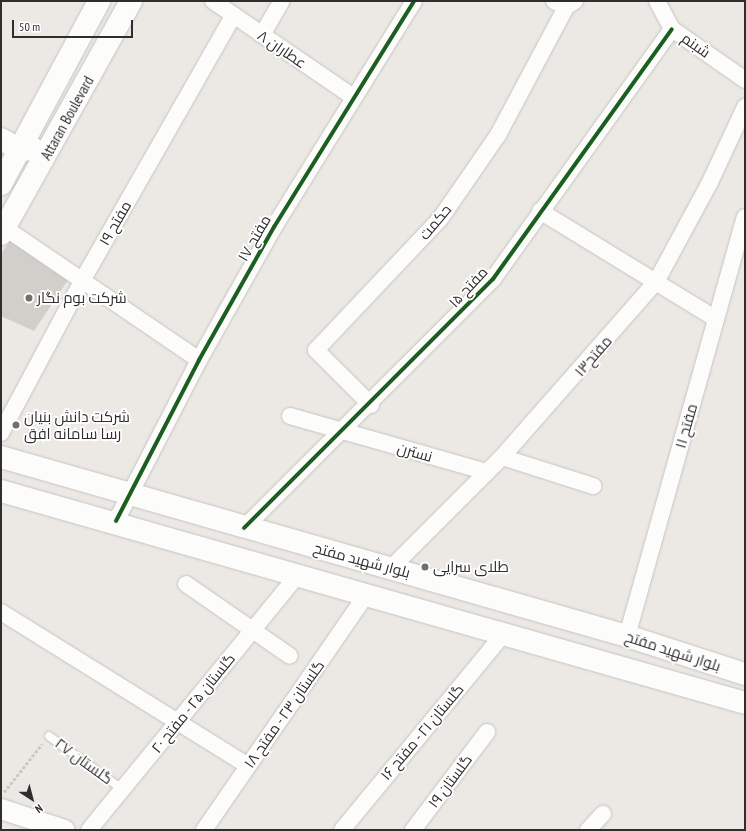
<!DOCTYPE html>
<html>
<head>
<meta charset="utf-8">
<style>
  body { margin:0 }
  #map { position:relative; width:746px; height:831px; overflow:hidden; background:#ece8e3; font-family:"PT Sans Narrow",Cairo,sans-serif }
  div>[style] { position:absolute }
  .building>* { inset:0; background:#d2cfcb }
  .path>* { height:2.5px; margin-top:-1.25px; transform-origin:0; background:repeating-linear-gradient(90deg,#c9c9c8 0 3px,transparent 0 5px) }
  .roads { filter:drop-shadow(0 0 1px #c5c4c4) drop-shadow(0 0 1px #c5c4c4) }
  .service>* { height:8px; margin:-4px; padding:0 4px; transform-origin:4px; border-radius:4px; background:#fcfcfb }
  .minor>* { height:16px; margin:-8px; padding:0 8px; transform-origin:8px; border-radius:8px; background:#fcfcfb }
  .tertiary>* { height:20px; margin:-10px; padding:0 10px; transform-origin:10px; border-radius:10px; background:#fcfcfb }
  .secondary>* { height:22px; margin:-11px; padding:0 11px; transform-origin:11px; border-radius:11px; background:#fcfcfb }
  .cycleway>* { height:4px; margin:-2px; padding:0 2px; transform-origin:2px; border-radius:2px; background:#1b5e20 }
  .dots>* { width:11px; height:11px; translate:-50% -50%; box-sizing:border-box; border:2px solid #fff; border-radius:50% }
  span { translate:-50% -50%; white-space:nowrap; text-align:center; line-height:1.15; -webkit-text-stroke:3.5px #fff; paint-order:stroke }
  .street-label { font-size:15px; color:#2e2e2e }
  .poi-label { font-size:15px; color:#2e2e2e }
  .left { translate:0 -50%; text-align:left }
  .frame { position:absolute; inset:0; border:2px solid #2e2e2e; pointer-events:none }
  .north { position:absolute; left:12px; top:779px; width:40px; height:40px; -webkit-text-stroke:3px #fff; paint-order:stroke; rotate:144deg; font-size:11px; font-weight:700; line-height:16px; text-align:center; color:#2e2e2e }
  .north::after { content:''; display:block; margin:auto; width:14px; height:18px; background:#2e2e2e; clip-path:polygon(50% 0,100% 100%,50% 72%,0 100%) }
  .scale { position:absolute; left:12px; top:20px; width:121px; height:18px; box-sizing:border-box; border:2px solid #2e2e2e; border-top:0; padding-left:5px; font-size:12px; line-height:14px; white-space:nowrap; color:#2e2e2e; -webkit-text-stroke:3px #fff; paint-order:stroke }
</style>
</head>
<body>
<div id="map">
  <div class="building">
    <div style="clip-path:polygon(10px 240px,68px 280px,34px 331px,1px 316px,1px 254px)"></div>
  </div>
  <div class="path">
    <div style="left:4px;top:792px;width:61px;rotate:-51.6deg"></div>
  </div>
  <div class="roads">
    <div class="service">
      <div style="left:49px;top:736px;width:90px;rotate:36deg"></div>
    </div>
    <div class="minor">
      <div style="left:213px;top:1px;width:168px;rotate:34.4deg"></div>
      <div style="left:554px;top:1px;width:13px;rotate:27deg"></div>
      <div style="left:566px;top:7px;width:11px;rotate:-34deg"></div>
      <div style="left:657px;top:1px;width:32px;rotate:62deg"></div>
      <div style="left:672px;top:29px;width:89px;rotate:34.9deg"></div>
      <div style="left:262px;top:35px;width:39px;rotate:-60deg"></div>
      <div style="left:540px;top:211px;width:206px;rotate:31.5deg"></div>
      <div style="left:5px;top:228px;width:235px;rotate:34.2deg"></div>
      <div style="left:371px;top:405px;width:78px;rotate:-135deg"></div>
      <div style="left:316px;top:350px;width:180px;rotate:-46.6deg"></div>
      <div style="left:440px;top:219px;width:102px;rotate:-55.4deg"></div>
      <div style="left:498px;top:135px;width:145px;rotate:-62deg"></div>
      <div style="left:290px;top:416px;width:205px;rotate:15.9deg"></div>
      <div style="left:1px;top:433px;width:172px;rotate:-61.9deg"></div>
      <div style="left:82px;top:281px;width:306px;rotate:-60.3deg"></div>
      <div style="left:502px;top:457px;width:96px;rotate:17.7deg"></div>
      <div style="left:116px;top:521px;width:181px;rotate:-62.7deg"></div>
      <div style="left:199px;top:360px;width:153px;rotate:-60.6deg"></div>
      <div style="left:274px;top:227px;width:266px;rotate:-58.2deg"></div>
      <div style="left:244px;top:528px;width:352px;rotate:-45deg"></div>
      <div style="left:493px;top:279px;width:307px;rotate:-54.4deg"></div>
      <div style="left:391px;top:568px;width:157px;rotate:-45deg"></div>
      <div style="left:502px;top:457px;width:233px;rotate:-48.7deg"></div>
      <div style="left:656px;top:282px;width:114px;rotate:-61.6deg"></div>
      <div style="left:710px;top:182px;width:83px;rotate:-65deg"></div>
      <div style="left:186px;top:584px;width:126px;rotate:34.7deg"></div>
      <div style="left:1px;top:612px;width:291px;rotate:31.9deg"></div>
      <div style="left:627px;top:636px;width:435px;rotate:-74.3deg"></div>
      <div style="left:89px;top:830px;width:328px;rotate:-50.7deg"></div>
      <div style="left:204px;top:830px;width:283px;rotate:-55.4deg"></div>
      <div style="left:342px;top:830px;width:253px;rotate:-50.5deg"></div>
      <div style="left:413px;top:830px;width:123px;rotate:-52.9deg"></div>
      <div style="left:588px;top:830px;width:22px;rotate:-47deg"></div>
    </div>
    <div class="tertiary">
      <div style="left:1px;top:809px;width:67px;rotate:18.2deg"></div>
    </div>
    <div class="secondary">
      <div style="left:1px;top:139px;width:22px;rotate:30deg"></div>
      <div style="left:20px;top:150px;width:14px;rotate:-4deg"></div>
      <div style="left:1px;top:184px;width:208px;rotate:-61.8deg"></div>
      <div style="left:1px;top:234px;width:267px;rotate:-60.8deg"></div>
      <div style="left:1px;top:457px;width:651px;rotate:15.96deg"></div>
      <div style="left:627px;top:636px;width:124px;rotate:17.9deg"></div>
      <div style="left:1px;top:491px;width:774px;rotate:15.9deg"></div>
    </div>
  </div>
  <div class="cycleway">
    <div style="left:116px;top:521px;width:181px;rotate:-62.7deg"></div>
    <div style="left:199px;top:360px;width:153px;rotate:-60.6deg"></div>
    <div style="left:274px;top:227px;width:266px;rotate:-58.2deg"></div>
    <div style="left:244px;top:528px;width:352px;rotate:-45deg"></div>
    <div style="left:493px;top:279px;width:307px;rotate:-54.4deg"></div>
  </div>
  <div class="dots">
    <div style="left:29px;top:298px;background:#706f6d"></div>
    <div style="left:16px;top:425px;background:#706f6d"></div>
    <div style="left:425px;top:567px;background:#706f6d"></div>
  </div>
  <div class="street-label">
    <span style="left:696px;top:45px;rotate:35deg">شبنم</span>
    <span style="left:282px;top:49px;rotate:34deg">عطاران ۸</span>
    <span style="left:67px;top:118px;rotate:-61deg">Attaran Boulevard</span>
    <span style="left:435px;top:222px;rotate:-50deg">حکمت</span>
    <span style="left:115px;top:223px;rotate:-60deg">مفتح ۱۹</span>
    <span style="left:254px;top:238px;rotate:-60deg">مفتح ۱۷</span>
    <span style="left:468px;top:287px;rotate:-47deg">مفتح ۱۵</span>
    <span style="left:593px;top:356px;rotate:-49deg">مفتح۱۳</span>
    <span style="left:686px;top:426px;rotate:-74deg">مفتح ۱۱</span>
    <span style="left:415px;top:452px;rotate:16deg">نسترن</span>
    <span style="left:362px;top:560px;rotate:15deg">بلوار شهید مفتح</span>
    <span style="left:673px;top:651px;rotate:18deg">بلوار شهید مفتح</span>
    <span style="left:193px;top:703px;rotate:-51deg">گلستان ۲۵ - مفتح ۲۰</span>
    <span style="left:284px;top:714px;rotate:-55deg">گلستان ۲۳ - مفتح ۱۸</span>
    <span style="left:422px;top:732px;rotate:-50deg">گلستان ۲۱ - مفتح ۱۶</span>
    <span style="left:84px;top:761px;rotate:36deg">گلستان ۲۷</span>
    <span style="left:450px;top:781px;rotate:-53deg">گلستان ۱۹</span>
  </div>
  <div class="poi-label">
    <span class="left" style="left:37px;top:298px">شرکت بوم نگار</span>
    <span class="left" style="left:24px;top:425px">شرکت دانش بنیان<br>رسا سامانه افق</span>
    <span class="left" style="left:433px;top:567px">طلای سرایی</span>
  </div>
  <div class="frame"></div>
  <div class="north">N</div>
  <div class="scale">50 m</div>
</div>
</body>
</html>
